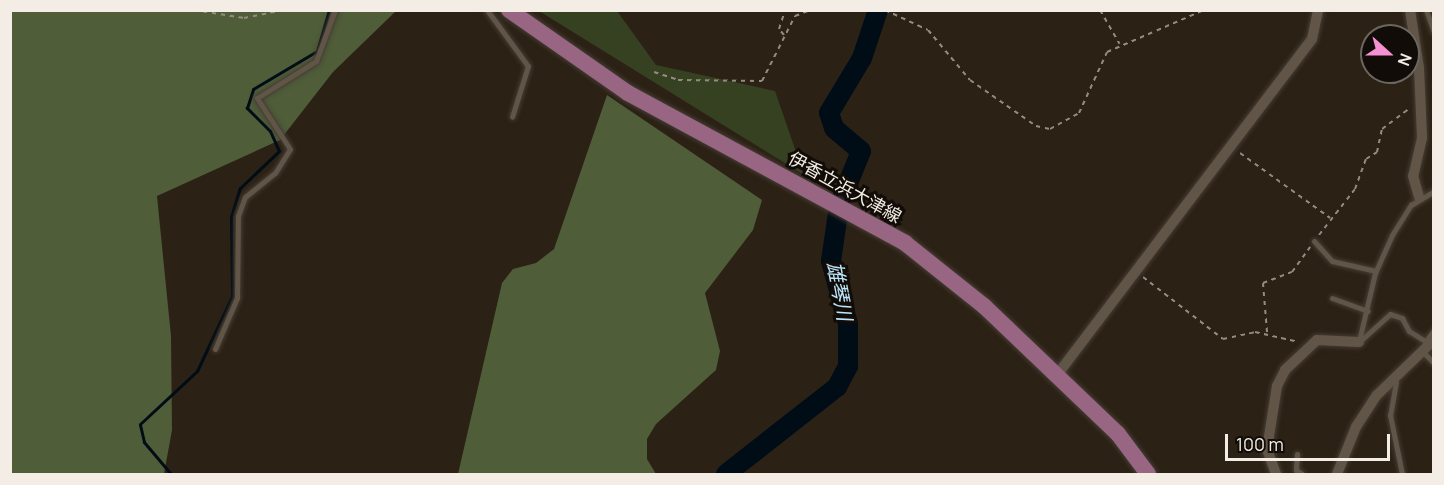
<!DOCTYPE html>
<html>
<head>
<meta charset="utf-8">
<style>
  body { margin:0 }
  #map { position:relative; width:1444px; height:485px; overflow:hidden; background:#2c2115; font-family:Manrope,"Noto Sans JP",sans-serif }
  div>[style] { position:absolute }
  .green>* { inset:0; background:#364122 }
  .forest>* { inset:0; background:#4f5d39 }
  .stream>* { height:3px; margin:-1.5px; padding:0 1.5px; transform-origin:1.5px; border-radius:1.5px; background:#000d17 }
  .river>* { height:20px; margin:-10px; padding:0 10px; transform-origin:10px; border-radius:10px; background:#000d17 }
  .path>* { height:2px; margin-top:-1px; transform-origin:0; background:repeating-linear-gradient(90deg,#948b81 0 4.5px,transparent 0 9px) }
  .roads { filter:drop-shadow(0 0 2px #453d34) drop-shadow(0 0 2px #453d34) }
  .lane>* { height:5px; margin:-2.5px; padding:0 2.5px; transform-origin:2.5px; border-radius:2.5px; background:#615547 }
  .street>* { height:10px; margin:-5px; padding:0 5px; transform-origin:5px; border-radius:5px; background:#615547 }
  .primary>* { height:16px; margin:-8px; padding:0 8px; transform-origin:8px; border-radius:8px; background:#986582 }
  span { translate:-50% -50%; white-space:nowrap; text-align:center; line-height:1.15; -webkit-text-stroke:6px #110c07; paint-order:stroke }
  .street-label { font-size:18px; color:#f4ede5 }
  .water-label { font-size:20px; color:#bde6fd; font-style:italic }
  .frame { position:absolute; inset:0; border:12px solid #f4ede5; pointer-events:none }
  .north { position:absolute; left:1360px; top:24px; width:60px; height:60px; box-sizing:border-box; background:#110c07; border:2px solid #6c6660; border-radius:50%; rotate:111deg; font-size:16px; font-weight:700; line-height:24px; text-align:center; color:#f4ede5 }
  .north::after { content:''; display:block; margin:auto; width:21px; height:27px; background:#f591d2; clip-path:polygon(50% 0,100% 100%,50% 72%,0 100%) }
  .scale { position:absolute; left:1225px; top:434px; width:165px; height:27px; box-sizing:border-box; border:3px solid #f4ede5; border-top:0; padding-left:8px; font-size:18px; line-height:21px; white-space:nowrap; color:#f4ede5; -webkit-text-stroke:4px #110c07; paint-order:stroke }
</style>
</head>
<body>
<div id="map">
  <div class="green">
    <div style="clip-path:polygon(539px 11px,617px 11px,656px 65px,775px 91px,804px 175px)"></div>
  </div>
  <div class="forest">
    <div style="clip-path:polygon(10px 11px,396px 11px,333px 72px,280px 140px,157px 196px,171px 336px,172px 430px,164px 474px,11px 474px)"></div>
    <div style="clip-path:polygon(607px 95px,762px 200px,753px 230px,705px 293px,720px 351px,716px 370px,656px 424px,647px 439px,647px 459px,656px 474px,458px 474px,502px 283px,513px 269px,536px 263px,554px 249px)"></div>
  </div>
  <div class="stream">
    <div style="left:171px;top:474px;width:42px;rotate:-130.2deg"></div>
    <div style="left:144px;top:442px;width:18px;rotate:-103deg"></div>
    <div style="left:140px;top:424px;width:78px;rotate:-42.9deg"></div>
    <div style="left:197px;top:371px;width:83px;rotate:-65deg"></div>
    <div style="left:232px;top:296px;width:79px;rotate:-90.7deg"></div>
    <div style="left:231px;top:217px;width:30px;rotate:-73deg"></div>
    <div style="left:240px;top:188px;width:54px;rotate:-43.5deg"></div>
    <div style="left:279px;top:151px;width:22px;rotate:-114deg"></div>
    <div style="left:270px;top:131px;width:33px;rotate:-135deg"></div>
    <div style="left:247px;top:108px;width:20px;rotate:-72deg"></div>
    <div style="left:253px;top:89px;width:74px;rotate:-30.7deg"></div>
    <div style="left:317px;top:51px;width:43px;rotate:-73.7deg"></div>
  </div>
  <div class="river">
    <div style="left:726px;top:474px;width:141px;rotate:-38.1deg"></div>
    <div style="left:837px;top:387px;width:24px;rotate:-62deg"></div>
    <div style="left:848px;top:366px;width:42px;rotate:-90deg"></div>
    <div style="left:848px;top:324px;width:65px;rotate:-105.1deg"></div>
    <div style="left:831px;top:261px;width:56px;rotate:-81.7deg"></div>
    <div style="left:839px;top:206px;width:59px;rotate:-68.2deg"></div>
    <div style="left:861px;top:151px;width:35px;rotate:-140deg"></div>
    <div style="left:834px;top:128px;width:16px;rotate:-108deg"></div>
    <div style="left:829px;top:113px;width:64px;rotate:-59deg"></div>
    <div style="left:862px;top:58px;width:51px;rotate:-71.6deg"></div>
  </div>
  <div class="path">
    <div style="left:194px;top:10px;width:51px;rotate:9.1deg"></div>
    <div style="left:244px;top:18px;width:41px;rotate:-11.3deg"></div>
    <div style="left:885px;top:10px;width:47px;rotate:24.9deg"></div>
    <div style="left:928px;top:30px;width:65px;rotate:50deg"></div>
    <div style="left:970px;top:80px;width:80px;rotate:34.9deg"></div>
    <div style="left:1036px;top:126px;width:14px;rotate:12deg"></div>
    <div style="left:1050px;top:129px;width:33px;rotate:-29deg"></div>
    <div style="left:1079px;top:113px;width:67px;rotate:-65.3deg"></div>
    <div style="left:1107px;top:52px;width:106px;rotate:-23.4deg"></div>
    <div style="left:1100px;top:10px;width:39px;rotate:60deg"></div>
    <div style="left:784px;top:35px;width:8px;rotate:-130deg"></div>
    <div style="left:779px;top:29px;width:20px;rotate:-72deg"></div>
    <div style="left:654px;top:72px;width:25px;rotate:18deg"></div>
    <div style="left:678px;top:80px;width:84px;rotate:0.7deg"></div>
    <div style="left:762px;top:81px;width:73px;rotate:-63.1deg"></div>
    <div style="left:795px;top:16px;width:17px;rotate:-21deg"></div>
    <div style="left:1240px;top:153px;width:111px;rotate:35.8deg"></div>
    <div style="left:1319px;top:235px;width:58px;rotate:-52deg"></div>
    <div style="left:1355px;top:189px;width:32px;rotate:-70deg"></div>
    <div style="left:1366px;top:159px;width:13px;rotate:-32deg"></div>
    <div style="left:1377px;top:152px;width:24px;rotate:-78deg"></div>
    <div style="left:1382px;top:129px;width:35px;rotate:-37deg"></div>
    <div style="left:1143px;top:277px;width:101px;rotate:37.8deg"></div>
    <div style="left:1223px;top:339px;width:33px;rotate:-12deg"></div>
    <div style="left:1255px;top:332px;width:45px;rotate:12.8deg"></div>
    <div style="left:1267px;top:332px;width:49px;rotate:-94.7deg"></div>
    <div style="left:1263px;top:283px;width:31px;rotate:-21deg"></div>
    <div style="left:1292px;top:272px;width:31px;rotate:-54deg"></div>
  </div>
  <div class="roads">
    <div class="lane">
      <div style="left:487px;top:10px;width:69px;rotate:53.8deg"></div>
      <div style="left:528px;top:66px;width:53px;rotate:107.4deg"></div>
      <div style="left:1426px;top:10px;width:23px;rotate:70deg"></div>
      <div style="left:1314px;top:241px;width:27px;rotate:48deg"></div>
      <div style="left:1332px;top:261px;width:45px;rotate:12.8deg"></div>
      <div style="left:1332px;top:298px;width:38px;rotate:20deg"></div>
      <div style="left:1359px;top:341px;width:70px;rotate:-76.8deg"></div>
      <div style="left:1375px;top:273px;width:42px;rotate:-65.9deg"></div>
      <div style="left:1392px;top:235px;width:36px;rotate:-58deg"></div>
      <div style="left:1411px;top:205px;width:27px;rotate:-31deg"></div>
      <div style="left:1359px;top:342px;width:42px;rotate:-42.1deg"></div>
      <div style="left:1390px;top:314px;width:13px;rotate:18deg"></div>
      <div style="left:1402px;top:318px;width:15px;rotate:62deg"></div>
      <div style="left:1409px;top:331px;width:19px;rotate:32deg"></div>
      <div style="left:1425px;top:342px;width:15px;rotate:-53deg"></div>
      <div style="left:215px;top:349px;width:56px;rotate:-66.7deg"></div>
      <div style="left:237px;top:298px;width:82px;rotate:-89.3deg"></div>
      <div style="left:238px;top:216px;width:20px;rotate:-70deg"></div>
      <div style="left:245px;top:197px;width:38px;rotate:-39deg"></div>
      <div style="left:275px;top:173px;width:28px;rotate:-58deg"></div>
      <div style="left:290px;top:149px;width:61px;rotate:-122.9deg"></div>
      <div style="left:257px;top:98px;width:70px;rotate:-32.1deg"></div>
      <div style="left:316px;top:61px;width:54px;rotate:-69.6deg"></div>
      <div style="left:1424px;top:353px;width:14px;rotate:45deg"></div>
      <div style="left:1396px;top:382px;width:34px;rotate:100deg"></div>
      <div style="left:1390px;top:415px;width:60px;rotate:78.5deg"></div>
      <div style="left:1297px;top:454px;width:16px;rotate:94deg"></div>
      <div style="left:1296px;top:470px;width:7px;rotate:34deg"></div>
    </div>
    <div class="street">
      <div style="left:1410px;top:10px;width:59px;rotate:81.2deg"></div>
      <div style="left:1419px;top:68px;width:70px;rotate:87.5deg"></div>
      <div style="left:1422px;top:138px;width:39px;rotate:103deg"></div>
      <div style="left:1413px;top:176px;width:22px;rotate:74deg"></div>
      <div style="left:1057px;top:375px;width:422px;rotate:-52.8deg"></div>
      <div style="left:1312px;top:39px;width:30px;rotate:-78deg"></div>
      <div style="left:1276px;top:474px;width:27px;rotate:-110deg"></div>
      <div style="left:1267px;top:449px;width:64px;rotate:-81deg"></div>
      <div style="left:1277px;top:386px;width:18px;rotate:-63deg"></div>
      <div style="left:1285px;top:370px;width:44px;rotate:-43.2deg"></div>
      <div style="left:1317px;top:340px;width:42px;rotate:2.7deg"></div>
      <div style="left:1337px;top:474px;width:51px;rotate:-68deg"></div>
      <div style="left:1356px;top:427px;width:38px;rotate:-57deg"></div>
      <div style="left:1377px;top:395px;width:79px;rotate:-44deg"></div>
    </div>
    <div class="primary">
      <div style="left:509px;top:10px;width:145px;rotate:34.9deg"></div>
      <div style="left:628px;top:93px;width:315px;rotate:28.4deg"></div>
      <div style="left:905px;top:243px;width:101px;rotate:38.6deg"></div>
      <div style="left:984px;top:306px;width:185px;rotate:43.7deg"></div>
      <div style="left:1118px;top:434px;width:50px;rotate:53.1deg"></div>
    </div>
  </div>
  <div class="street-label">
    <span style="left:845px;top:187px;rotate:29deg">伊香立浜大津線</span>
  </div>
  <div class="water-label">
    <span style="left:840px;top:291px;rotate:79deg">雄琴川</span>
  </div>
  <div class="frame"></div>
  <div class="north">N</div>
  <div class="scale">100 m</div>
</div>
</body>
</html>
